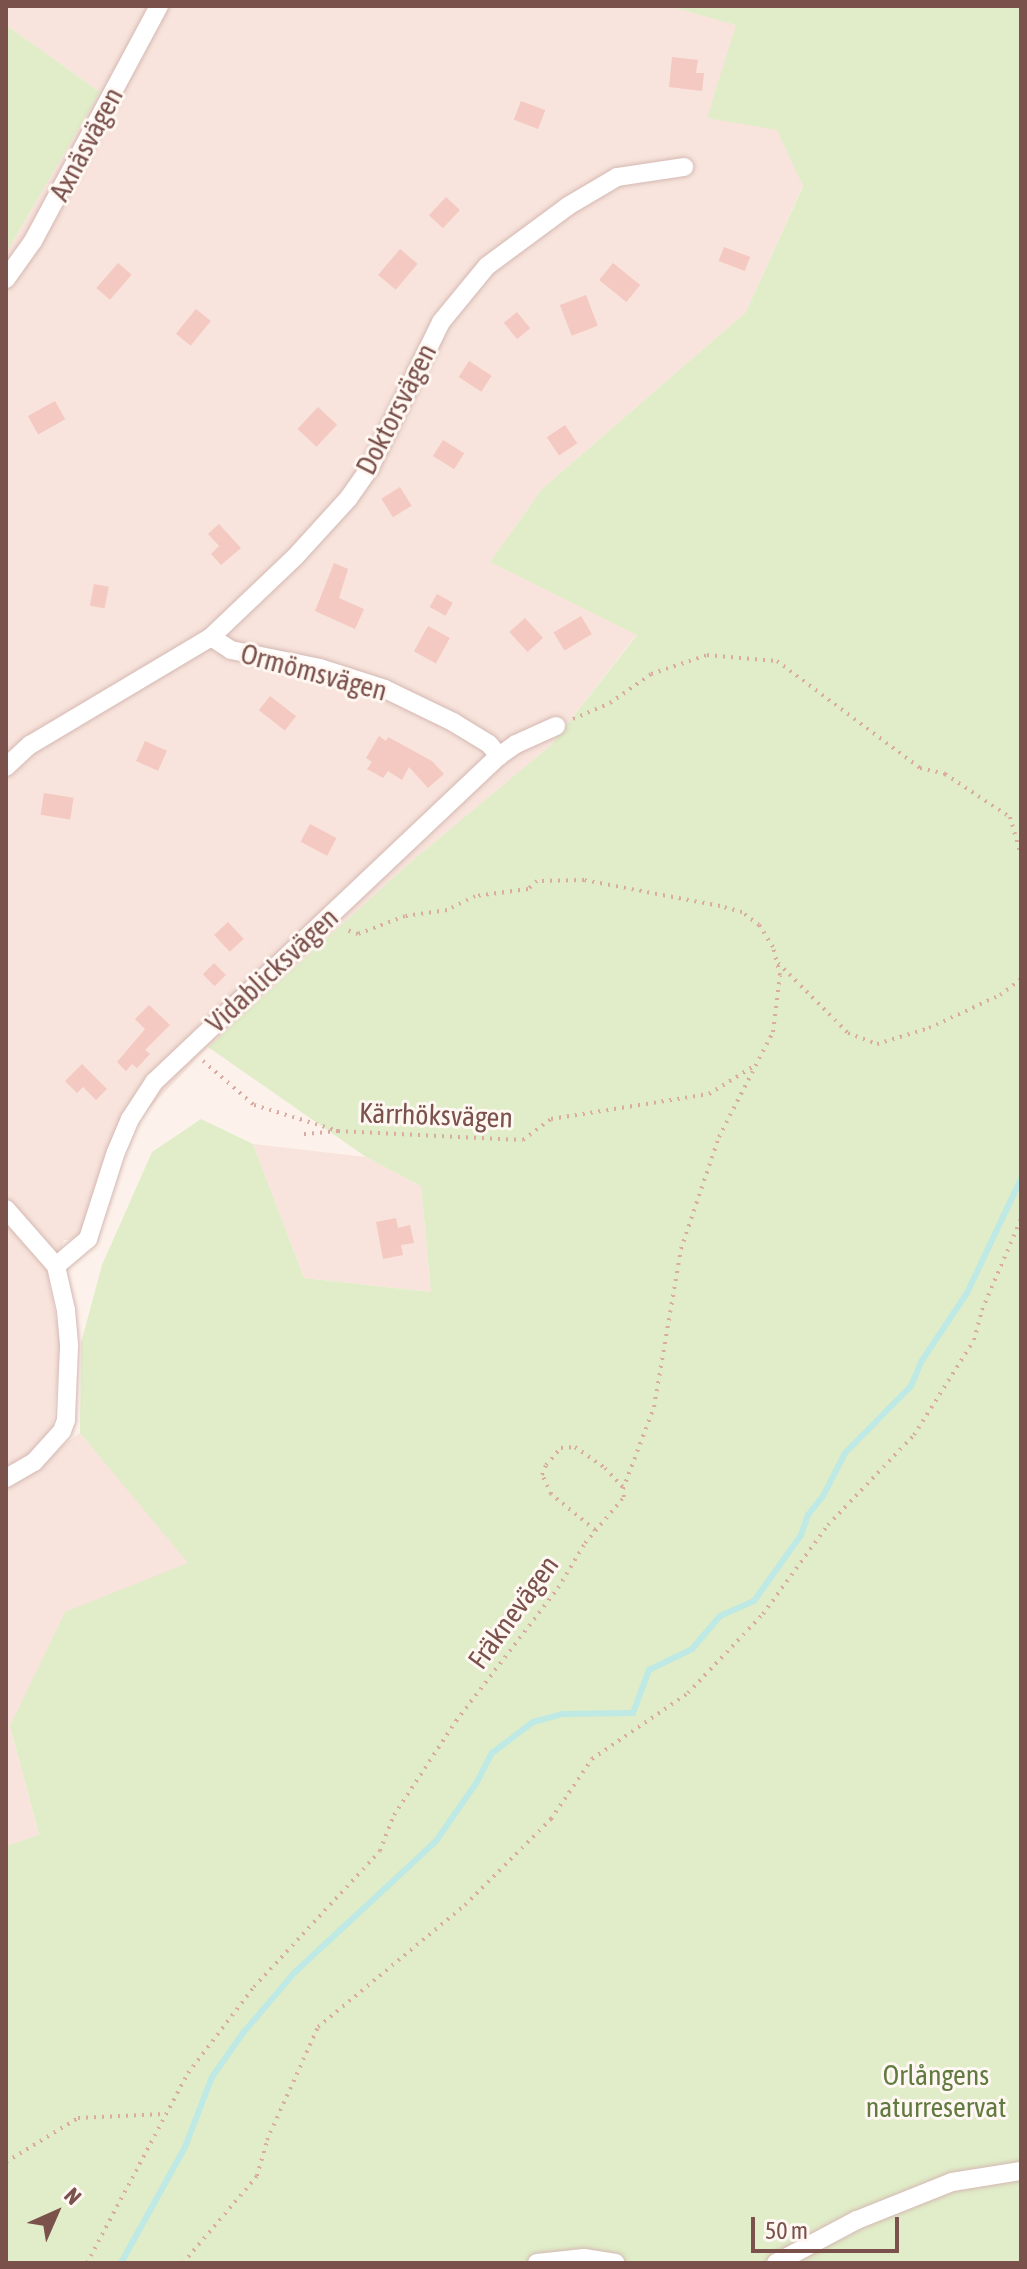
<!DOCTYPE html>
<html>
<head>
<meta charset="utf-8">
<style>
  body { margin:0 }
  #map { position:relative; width:1027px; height:2269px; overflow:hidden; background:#fdf2eb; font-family:"Asap Condensed",sans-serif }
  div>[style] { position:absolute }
  .residential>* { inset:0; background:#f8e4dc }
  .green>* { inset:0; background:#e0edc8 }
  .stream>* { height:6px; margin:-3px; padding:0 3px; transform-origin:3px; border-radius:3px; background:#bee9e4 }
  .building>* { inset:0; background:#f4c9c1; transform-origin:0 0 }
  .path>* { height:4px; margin-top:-2px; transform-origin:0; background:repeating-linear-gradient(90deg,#daaba3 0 2px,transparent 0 8px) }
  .roads { filter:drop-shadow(0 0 2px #d4b8b2) drop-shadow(0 0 2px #d4b8b2) }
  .street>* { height:18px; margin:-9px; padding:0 9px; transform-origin:9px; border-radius:9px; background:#fff }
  span { translate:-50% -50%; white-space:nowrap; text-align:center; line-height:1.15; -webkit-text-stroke:6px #fff7f2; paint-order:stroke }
  .street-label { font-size:28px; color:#7b514c }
  .park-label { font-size:28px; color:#607a40 }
  .frame { position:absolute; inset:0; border:8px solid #7b514c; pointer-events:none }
  .north { position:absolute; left:16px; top:2173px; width:80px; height:80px; -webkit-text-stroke:6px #fff7f2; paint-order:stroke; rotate:45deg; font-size:22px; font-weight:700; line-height:32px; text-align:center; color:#7b514c }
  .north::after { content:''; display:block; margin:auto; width:28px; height:36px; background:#7b514c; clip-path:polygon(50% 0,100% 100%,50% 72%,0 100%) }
  .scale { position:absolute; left:751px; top:2217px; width:148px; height:36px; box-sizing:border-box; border:4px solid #7b514c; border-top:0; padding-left:10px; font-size:24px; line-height:28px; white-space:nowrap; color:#7b514c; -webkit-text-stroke:6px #fff7f2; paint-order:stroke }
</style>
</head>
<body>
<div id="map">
  <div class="residential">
    <div style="clip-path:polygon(6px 6px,668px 6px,737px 25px,803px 185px,746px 312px,542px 489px,490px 562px,637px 634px,550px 746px,406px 866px,208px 1047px,137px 1121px,93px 1240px,64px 1240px,49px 1284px,61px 1343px,52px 1430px,36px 1454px,6px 1467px,6px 253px,100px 92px,6px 25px)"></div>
    <div style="clip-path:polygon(253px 1144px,366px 1157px,421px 1186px,431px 1292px,304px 1278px)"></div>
    <div style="clip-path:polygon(80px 1433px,189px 1563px,10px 1726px,39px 1836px,6px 1846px,6px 1487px)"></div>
  </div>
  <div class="green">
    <div style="clip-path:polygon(668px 6px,1021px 6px,1021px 2263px,6px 2263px,6px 1846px,39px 1835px,10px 1726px,65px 1612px,188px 1563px,80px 1433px,81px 1343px,102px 1265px,152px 1152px,201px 1119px,253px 1144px,304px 1278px,431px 1292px,421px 1186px,366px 1157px,208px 1047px,406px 866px,550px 746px,637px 635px,490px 562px,542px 489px,746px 312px,803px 186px,777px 130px,707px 118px,736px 25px)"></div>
    <div style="clip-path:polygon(6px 25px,100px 92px,6px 253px)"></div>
  </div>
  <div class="stream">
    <div style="left:121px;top:2263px;width:132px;rotate:-61.1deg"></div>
    <div style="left:185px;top:2147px;width:75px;rotate:-68.9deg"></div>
    <div style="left:212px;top:2077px;width:54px;rotate:-54.8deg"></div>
    <div style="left:243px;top:2033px;width:79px;rotate:-49.6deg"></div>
    <div style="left:294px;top:1973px;width:194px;rotate:-42.9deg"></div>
    <div style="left:436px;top:1841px;width:72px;rotate:-55.2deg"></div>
    <div style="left:477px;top:1782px;width:33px;rotate:-63deg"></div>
    <div style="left:492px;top:1753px;width:51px;rotate:-37.1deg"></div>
    <div style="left:533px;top:1722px;width:31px;rotate:-15deg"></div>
    <div style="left:563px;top:1714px;width:70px;rotate:-0.8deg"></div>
    <div style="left:633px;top:1713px;width:46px;rotate:-69.6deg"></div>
    <div style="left:649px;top:1670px;width:48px;rotate:-26deg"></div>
    <div style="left:692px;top:1649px;width:43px;rotate:-49.7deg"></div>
    <div style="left:720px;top:1616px;width:37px;rotate:-24deg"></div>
    <div style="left:754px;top:1601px;width:81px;rotate:-54.5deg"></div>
    <div style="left:801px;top:1535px;width:21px;rotate:-71deg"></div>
    <div style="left:808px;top:1515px;width:24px;rotate:-52deg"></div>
    <div style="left:823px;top:1496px;width:48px;rotate:-62.9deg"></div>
    <div style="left:845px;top:1453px;width:94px;rotate:-45.4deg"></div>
    <div style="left:911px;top:1386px;width:26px;rotate:-67deg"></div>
    <div style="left:921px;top:1362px;width:83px;rotate:-56.3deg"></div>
    <div style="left:967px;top:1293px;width:126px;rotate:-64.7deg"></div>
  </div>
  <div class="building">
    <div style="clip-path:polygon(672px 57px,698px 60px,696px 73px,704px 73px,702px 91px,669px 87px)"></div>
    <div style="left:521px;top:101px;width:26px;height:20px;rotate:21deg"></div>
    <div style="left:446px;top:197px;width:19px;height:25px;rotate:43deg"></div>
    <div style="left:724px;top:247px;width:28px;height:15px;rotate:21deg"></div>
    <div style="left:400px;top:249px;width:23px;height:34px;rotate:40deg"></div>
    <div style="left:118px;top:263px;width:18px;height:33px;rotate:41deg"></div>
    <div style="left:613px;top:263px;width:35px;height:22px;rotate:39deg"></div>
    <div style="left:586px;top:295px;width:33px;height:28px;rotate:69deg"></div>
    <div style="left:196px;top:309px;width:19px;height:32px;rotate:39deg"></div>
    <div style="left:517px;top:312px;width:21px;height:17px;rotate:51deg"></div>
    <div style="left:469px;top:361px;width:27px;height:19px;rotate:33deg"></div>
    <div style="left:55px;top:401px;width:21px;height:31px;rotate:61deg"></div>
    <div style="left:318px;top:407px;width:26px;height:30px;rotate:43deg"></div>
    <div style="left:565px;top:425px;width:22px;height:22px;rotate:56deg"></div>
    <div style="left:443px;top:440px;width:25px;height:19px;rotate:32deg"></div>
    <div style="left:400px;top:487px;width:22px;height:22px;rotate:58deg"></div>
    <div style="clip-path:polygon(219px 524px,241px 548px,221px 565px,211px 554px,219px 546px,208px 534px)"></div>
    <div style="clip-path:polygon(334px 563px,348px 569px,339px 598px,364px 609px,355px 629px,315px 611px)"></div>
    <div style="left:94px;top:584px;width:15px;height:22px;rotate:11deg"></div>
    <div style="left:437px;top:594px;width:18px;height:15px;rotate:29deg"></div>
    <div style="left:581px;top:616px;width:21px;height:32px;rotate:59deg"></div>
    <div style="left:525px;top:618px;width:27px;height:21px;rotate:48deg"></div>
    <div style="left:428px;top:626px;width:25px;height:29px;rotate:29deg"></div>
    <div style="left:270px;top:696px;width:33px;height:18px;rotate:38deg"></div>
    <div style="clip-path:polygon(379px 736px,386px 741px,388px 737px,432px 761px,444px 774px,428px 788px,409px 767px,402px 780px,388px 771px,383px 778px,367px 769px,372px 762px,366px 758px)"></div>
    <div style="left:145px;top:741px;width:24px;height:22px;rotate:24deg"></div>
    <div style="left:44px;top:793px;width:30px;height:22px;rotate:9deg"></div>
    <div style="left:310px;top:824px;width:30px;height:20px;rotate:28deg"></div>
    <div style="left:228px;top:922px;width:23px;height:19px;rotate:47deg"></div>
    <div style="left:214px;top:963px;width:17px;height:16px;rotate:45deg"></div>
    <div style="clip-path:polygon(149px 1005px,170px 1025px,145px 1050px,150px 1054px,137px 1068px,132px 1064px,126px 1071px,117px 1062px,145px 1029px,135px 1019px)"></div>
    <div style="clip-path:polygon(82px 1064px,107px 1089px,96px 1100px,83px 1087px,77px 1093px,65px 1081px)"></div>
    <div style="clip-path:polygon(396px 1218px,398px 1228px,410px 1225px,414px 1243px,401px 1245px,403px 1255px,383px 1259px,376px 1222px)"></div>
  </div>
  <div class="path">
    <div style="left:573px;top:719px;width:40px;rotate:-23.4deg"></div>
    <div style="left:610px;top:703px;width:50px;rotate:-35.3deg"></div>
    <div style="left:651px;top:674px;width:59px;rotate:-18.7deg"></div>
    <div style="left:707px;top:655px;width:70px;rotate:4.9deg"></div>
    <div style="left:777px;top:661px;width:179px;rotate:36.8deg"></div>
    <div style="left:920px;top:768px;width:26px;rotate:13deg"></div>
    <div style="left:945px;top:774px;width:78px;rotate:33.5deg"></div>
    <div style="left:1010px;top:817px;width:40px;rotate:74deg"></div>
    <div style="left:778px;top:963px;width:99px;rotate:45deg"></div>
    <div style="left:848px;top:1033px;width:31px;rotate:21deg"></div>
    <div style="left:877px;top:1044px;width:54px;rotate:-17.1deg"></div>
    <div style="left:929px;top:1028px;width:78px;rotate:-24.9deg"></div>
    <div style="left:1000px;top:995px;width:26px;rotate:-37deg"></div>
    <div style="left:203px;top:1061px;width:67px;rotate:40.8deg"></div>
    <div style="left:254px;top:1105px;width:88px;rotate:17.2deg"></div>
    <div style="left:338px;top:1131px;width:36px;rotate:175deg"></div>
    <div style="left:338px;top:1131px;width:185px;rotate:2.8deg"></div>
    <div style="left:523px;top:1140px;width:35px;rotate:-37deg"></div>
    <div style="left:551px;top:1119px;width:160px;rotate:-9deg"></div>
    <div style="left:709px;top:1094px;width:53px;rotate:-31.9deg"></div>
    <div style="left:595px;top:1530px;width:57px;rotate:-140.7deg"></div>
    <div style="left:551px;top:1494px;width:21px;rotate:-115deg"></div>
    <div style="left:542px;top:1475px;width:11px;rotate:-68deg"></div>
    <div style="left:546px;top:1465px;width:23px;rotate:-49deg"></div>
    <div style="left:561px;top:1448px;width:14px;rotate:-4deg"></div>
    <div style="left:575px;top:1447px;width:37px;rotate:35deg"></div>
    <div style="left:605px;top:1468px;width:26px;rotate:47deg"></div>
    <div style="left:6px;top:2162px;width:84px;rotate:-31.4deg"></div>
    <div style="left:78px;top:2118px;width:86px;rotate:-2.7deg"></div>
    <div style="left:87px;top:2263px;width:215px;rotate:-62deg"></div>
    <div style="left:188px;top:2073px;width:108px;rotate:-52.5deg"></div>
    <div style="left:254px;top:1987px;width:185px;rotate:-47.2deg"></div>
    <div style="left:380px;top:1851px;width:39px;rotate:-69deg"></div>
    <div style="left:394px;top:1815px;width:113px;rotate:-56.6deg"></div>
    <div style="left:456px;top:1721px;width:168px;rotate:-52.5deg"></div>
    <div style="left:558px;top:1588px;width:52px;rotate:-59deg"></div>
    <div style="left:585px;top:1543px;width:60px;rotate:-49.7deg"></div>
    <div style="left:624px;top:1497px;width:8px;rotate:-97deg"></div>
    <div style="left:623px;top:1489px;width:88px;rotate:-69.3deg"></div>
    <div style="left:654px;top:1407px;width:160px;rotate:-80.3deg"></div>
    <div style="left:681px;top:1249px;width:118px;rotate:-71.3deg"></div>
    <div style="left:719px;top:1137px;width:118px;rotate:-62.8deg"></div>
    <div style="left:773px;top:1032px;width:57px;rotate:-83deg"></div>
    <div style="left:780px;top:975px;width:29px;rotate:-104deg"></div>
    <div style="left:773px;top:947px;width:26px;rotate:-122deg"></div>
    <div style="left:759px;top:925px;width:21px;rotate:-143deg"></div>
    <div style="left:742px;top:912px;width:23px;rotate:-165deg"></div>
    <div style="left:720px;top:906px;width:138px;rotate:-169.2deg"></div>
    <div style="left:584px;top:880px;width:47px;rotate:178.8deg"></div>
    <div style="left:537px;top:881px;width:12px;rotate:138deg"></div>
    <div style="left:528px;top:889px;width:53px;rotate:172.5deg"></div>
    <div style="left:475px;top:896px;width:31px;rotate:153deg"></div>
    <div style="left:447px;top:910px;width:42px;rotate:171.9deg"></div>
    <div style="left:405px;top:916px;width:50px;rotate:159deg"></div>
    <div style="left:358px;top:934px;width:15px;rotate:-160deg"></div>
    <div style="left:183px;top:2263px;width:114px;rotate:-49.6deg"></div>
    <div style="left:257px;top:2176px;width:37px;rotate:-74deg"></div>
    <div style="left:267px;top:2140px;width:124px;rotate:-65.7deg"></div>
    <div style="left:318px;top:2027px;width:191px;rotate:-39.7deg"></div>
    <div style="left:465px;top:1905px;width:122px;rotate:-45deg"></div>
    <div style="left:551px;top:1819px;width:73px;rotate:-55.7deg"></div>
    <div style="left:592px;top:1759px;width:116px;rotate:-34.5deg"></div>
    <div style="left:688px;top:1693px;width:109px;rotate:-46.5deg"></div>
    <div style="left:763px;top:1614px;width:110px;rotate:-53.9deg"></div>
    <div style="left:828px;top:1525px;width:124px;rotate:-46.3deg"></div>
    <div style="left:914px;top:1435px;width:112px;rotate:-57.7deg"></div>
    <div style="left:974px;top:1340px;width:31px;rotate:-75deg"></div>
    <div style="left:982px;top:1310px;width:99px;rotate:-66.8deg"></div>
  </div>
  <div class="roads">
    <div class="street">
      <div style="left:6px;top:279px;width:47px;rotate:-54.6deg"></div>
      <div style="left:33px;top:241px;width:267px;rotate:-61.8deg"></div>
      <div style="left:211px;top:637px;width:24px;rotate:33deg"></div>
      <div style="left:231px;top:650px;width:91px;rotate:11.4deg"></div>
      <div style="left:320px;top:668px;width:68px;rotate:17.9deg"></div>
      <div style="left:385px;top:689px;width:76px;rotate:25.9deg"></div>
      <div style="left:453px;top:722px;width:42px;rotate:31.4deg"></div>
      <div style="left:489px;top:744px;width:16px;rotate:50deg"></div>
      <div style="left:6px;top:767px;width:33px;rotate:-43deg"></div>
      <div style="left:30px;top:745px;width:211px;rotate:-30.8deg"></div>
      <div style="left:211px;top:637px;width:116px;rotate:-43.6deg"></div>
      <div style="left:295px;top:557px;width:79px;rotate:-47.6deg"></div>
      <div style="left:348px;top:499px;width:39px;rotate:-55deg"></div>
      <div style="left:370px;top:467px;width:161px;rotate:-63.9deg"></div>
      <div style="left:441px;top:322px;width:72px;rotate:-50.6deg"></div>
      <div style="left:487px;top:266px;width:101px;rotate:-36.5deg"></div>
      <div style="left:568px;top:206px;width:57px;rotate:-30.6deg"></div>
      <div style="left:617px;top:177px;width:68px;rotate:-8.5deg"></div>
      <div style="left:6px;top:1209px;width:76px;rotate:48.7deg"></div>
      <div style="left:56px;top:1266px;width:45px;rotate:77.2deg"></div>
      <div style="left:66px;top:1310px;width:37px;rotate:85deg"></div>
      <div style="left:69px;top:1347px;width:73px;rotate:92.4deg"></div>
      <div style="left:66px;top:1420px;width:12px;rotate:110deg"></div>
      <div style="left:62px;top:1431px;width:42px;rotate:132.1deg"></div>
      <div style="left:34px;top:1462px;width:32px;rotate:150deg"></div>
      <div style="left:56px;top:1266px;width:42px;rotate:-40.2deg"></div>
      <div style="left:88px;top:1239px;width:91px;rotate:-72.2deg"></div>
      <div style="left:116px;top:1152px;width:36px;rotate:-67deg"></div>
      <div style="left:130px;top:1119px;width:44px;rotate:-57deg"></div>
      <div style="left:154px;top:1082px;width:475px;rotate:-43.4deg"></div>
      <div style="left:499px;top:756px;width:21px;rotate:-35deg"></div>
      <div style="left:516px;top:744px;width:44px;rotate:-24.2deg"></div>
      <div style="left:537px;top:2263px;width:47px;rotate:-6.1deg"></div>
      <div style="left:584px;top:2258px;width:32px;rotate:9deg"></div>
      <div style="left:776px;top:2263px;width:92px;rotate:-28deg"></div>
      <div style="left:857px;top:2220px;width:102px;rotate:-21.8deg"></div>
      <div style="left:952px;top:2182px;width:70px;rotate:-9.1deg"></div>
    </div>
  </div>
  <div class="street-label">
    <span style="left:86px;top:144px;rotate:-62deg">Axnäsvägen</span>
    <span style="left:396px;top:409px;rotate:-63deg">Doktorsvägen</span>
    <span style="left:314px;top:672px;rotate:15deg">Ormömsvägen</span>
    <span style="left:272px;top:970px;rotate:-43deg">Vidablicksvägen</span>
    <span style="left:436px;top:1115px;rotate:2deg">Kärrhöksvägen</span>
    <span style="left:513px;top:1612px;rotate:-54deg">Fräknevägen</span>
  </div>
  <div class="park-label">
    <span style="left:936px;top:2091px">Orlångens<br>naturreservat</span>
  </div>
  <div class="frame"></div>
  <div class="north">N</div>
  <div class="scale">50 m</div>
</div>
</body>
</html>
